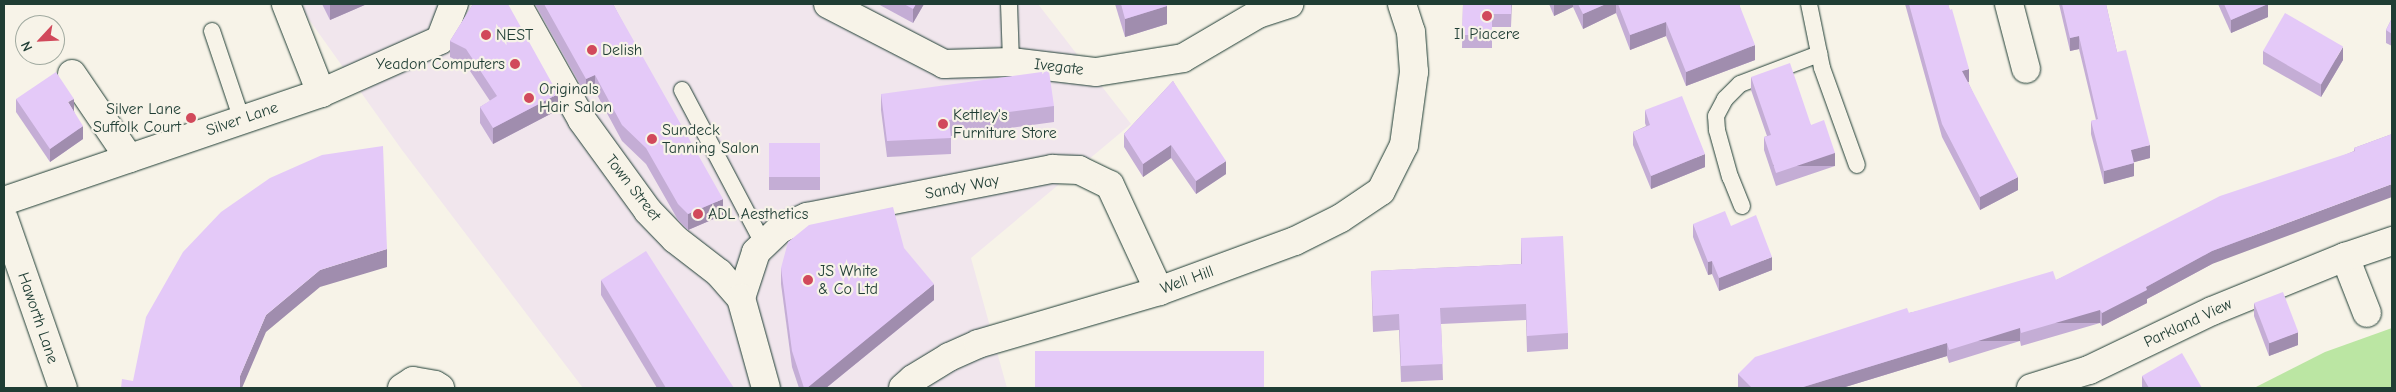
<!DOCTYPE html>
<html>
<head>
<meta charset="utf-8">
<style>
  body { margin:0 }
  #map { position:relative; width:2396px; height:392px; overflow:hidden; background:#f7f3e8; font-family:"Comic Neue",sans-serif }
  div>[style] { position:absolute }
  .built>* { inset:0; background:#f1e6ed }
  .green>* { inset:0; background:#bbe6a3 }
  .roads { filter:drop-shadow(0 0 1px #1f3d34) drop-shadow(0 0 1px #1f3d34) }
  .lane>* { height:16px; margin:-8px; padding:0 8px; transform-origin:8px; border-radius:8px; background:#f7f3e8 }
  .street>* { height:28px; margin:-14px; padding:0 14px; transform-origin:14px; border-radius:14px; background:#f7f3e8 }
  .secondary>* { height:28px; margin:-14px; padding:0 14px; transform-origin:14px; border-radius:14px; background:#f7f3e8 }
  .wall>* { inset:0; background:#c4add5; transform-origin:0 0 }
  .shaded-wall>* { inset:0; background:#a08dae; transform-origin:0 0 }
  .building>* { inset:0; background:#e4c9f8; transform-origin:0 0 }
  .dots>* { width:14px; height:14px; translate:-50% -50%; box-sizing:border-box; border:2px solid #f7f3e8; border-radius:50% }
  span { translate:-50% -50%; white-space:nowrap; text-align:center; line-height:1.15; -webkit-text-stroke:4.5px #f7f3e8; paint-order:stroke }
  .poi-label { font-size:16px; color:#1f3d34 }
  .left { translate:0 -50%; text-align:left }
  .right { translate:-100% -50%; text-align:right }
  .street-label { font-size:16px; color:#1f3d34 }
  .frame { position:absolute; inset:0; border:5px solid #1f3d34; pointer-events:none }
  .north { position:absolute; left:15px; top:15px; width:50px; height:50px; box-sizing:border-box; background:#f7f3e8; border:1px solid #a1aaa0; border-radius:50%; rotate:245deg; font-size:14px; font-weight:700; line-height:20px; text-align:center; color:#1f3d34 }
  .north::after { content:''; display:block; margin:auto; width:18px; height:22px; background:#d1495b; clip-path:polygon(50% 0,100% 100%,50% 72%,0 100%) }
</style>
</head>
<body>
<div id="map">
  <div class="built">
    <div style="clip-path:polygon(298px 4px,1038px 4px,1131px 124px,971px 258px,1007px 388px,583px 388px,402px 150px)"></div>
  </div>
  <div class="green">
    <div style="clip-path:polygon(2392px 328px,2392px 388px,2254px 388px,2325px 352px)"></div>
  </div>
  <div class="roads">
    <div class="lane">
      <div style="left:1009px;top:4px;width:58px;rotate:88deg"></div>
      <div style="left:1809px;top:4px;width:65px;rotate:78.5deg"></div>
      <div style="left:1822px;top:68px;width:103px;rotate:70.2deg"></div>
      <div style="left:212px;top:31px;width:94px;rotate:71.4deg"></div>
      <div style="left:682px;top:90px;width:175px;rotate:62.1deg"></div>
      <div style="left:1742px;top:206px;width:31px;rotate:-112deg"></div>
      <div style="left:1730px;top:177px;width:49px;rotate:-105.5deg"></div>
      <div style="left:1717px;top:130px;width:14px;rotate:-94deg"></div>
      <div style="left:1716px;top:116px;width:19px;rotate:-62deg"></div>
      <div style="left:1725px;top:99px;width:21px;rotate:-45deg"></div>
      <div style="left:1740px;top:84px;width:85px;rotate:-20.8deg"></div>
    </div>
    <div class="street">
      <div style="left:286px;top:4px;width:96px;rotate:68.5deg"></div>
      <div style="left:828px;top:4px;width:131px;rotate:27.3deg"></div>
      <div style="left:944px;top:64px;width:67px;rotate:-1.7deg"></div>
      <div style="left:1011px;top:62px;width:86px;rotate:6.7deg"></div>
      <div style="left:1096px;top:72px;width:88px;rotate:-9.1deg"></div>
      <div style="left:1183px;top:58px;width:87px;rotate:-30.4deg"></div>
      <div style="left:1258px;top:14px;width:33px;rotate:-18deg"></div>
      <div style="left:2009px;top:4px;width:67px;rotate:75.3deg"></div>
      <div style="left:72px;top:74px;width:102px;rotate:55.8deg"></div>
      <div style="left:4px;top:201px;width:335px;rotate:-18.8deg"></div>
      <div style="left:321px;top:93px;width:130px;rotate:-24deg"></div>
      <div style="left:440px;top:40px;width:39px;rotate:-69deg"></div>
      <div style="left:4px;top:219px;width:179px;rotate:70.8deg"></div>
      <div style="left:2345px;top:257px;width:60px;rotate:68.6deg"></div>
      <div style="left:741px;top:298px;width:48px;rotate:-71.9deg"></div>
      <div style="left:756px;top:252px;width:33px;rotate:-44deg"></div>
      <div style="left:780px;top:229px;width:30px;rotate:-24deg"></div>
      <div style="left:807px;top:217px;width:250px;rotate:-11.1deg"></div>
      <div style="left:1052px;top:169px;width:27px;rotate:2deg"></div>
      <div style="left:1079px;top:170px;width:34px;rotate:26deg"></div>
      <div style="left:1110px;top:185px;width:117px;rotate:65.2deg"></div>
      <div style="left:402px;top:388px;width:13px;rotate:-32deg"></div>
      <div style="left:413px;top:381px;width:22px;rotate:10deg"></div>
      <div style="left:435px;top:385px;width:6px;rotate:31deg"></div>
      <div style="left:2031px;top:388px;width:61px;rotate:-17.2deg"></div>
      <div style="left:2089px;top:370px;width:136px;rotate:-25.6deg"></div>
      <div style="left:2212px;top:311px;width:144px;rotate:-22.1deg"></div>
      <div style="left:2345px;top:257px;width:50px;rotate:-18.8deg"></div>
    </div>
    <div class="secondary">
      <div style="left:517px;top:4px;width:133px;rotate:60.7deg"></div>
      <div style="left:582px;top:120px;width:112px;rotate:54deg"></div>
      <div style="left:648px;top:211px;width:39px;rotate:46deg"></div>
      <div style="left:675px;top:239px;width:56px;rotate:37.7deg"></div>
      <div style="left:719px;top:273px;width:33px;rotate:49deg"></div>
      <div style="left:741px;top:298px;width:93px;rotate:74.5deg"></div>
      <div style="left:903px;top:388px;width:13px;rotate:-42deg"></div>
      <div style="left:913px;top:379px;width:42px;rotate:-31.4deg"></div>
      <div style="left:949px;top:357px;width:32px;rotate:-24deg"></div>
      <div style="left:978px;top:344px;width:189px;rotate:-16.3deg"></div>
      <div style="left:1159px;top:291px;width:145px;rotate:-20.2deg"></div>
      <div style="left:1295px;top:241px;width:51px;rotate:-26.6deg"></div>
      <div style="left:1341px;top:218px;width:48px;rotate:-34deg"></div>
      <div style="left:1381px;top:191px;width:51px;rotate:-63.4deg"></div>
      <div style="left:1404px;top:145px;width:74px;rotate:-82.2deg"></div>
      <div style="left:1414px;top:72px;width:40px;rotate:-94.3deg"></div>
      <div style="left:1411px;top:32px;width:29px;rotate:-108deg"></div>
    </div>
  </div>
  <div class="wall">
    <div style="clip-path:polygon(322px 4px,367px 4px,330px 20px)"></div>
    <div style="clip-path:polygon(473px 4px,558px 110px,493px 144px,480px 123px,480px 107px,490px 101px,466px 65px,450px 57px,450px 41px)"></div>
    <div style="clip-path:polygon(535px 4px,613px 4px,723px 215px,688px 230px,678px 220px,646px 164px,622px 141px,595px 91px,586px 95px)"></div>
    <div style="clip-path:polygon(878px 4px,924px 4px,913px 23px)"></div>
    <div style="clip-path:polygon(1115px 4px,1167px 4px,1167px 24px,1125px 37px)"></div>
    <div style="clip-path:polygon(1463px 4px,1512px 4px,1511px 27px,1492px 27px,1492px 48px,1462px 48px)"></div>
    <div style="clip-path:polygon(1549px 4px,1739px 4px,1755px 60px,1686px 86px,1666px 36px,1630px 50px,1616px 13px,1583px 29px,1573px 7px,1554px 16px)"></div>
    <div style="clip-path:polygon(1905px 4px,1948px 4px,1968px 82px,2018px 190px,1980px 210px,1942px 137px)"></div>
    <div style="clip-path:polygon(2059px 4px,2106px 4px,2117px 52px,2150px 158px,2134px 162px,2134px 176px,2104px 184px,2091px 134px,2091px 121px,2096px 120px,2079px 49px,2070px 51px)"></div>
    <div style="clip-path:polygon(2218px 4px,2268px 4px,2268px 17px,2231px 33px)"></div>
    <div style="clip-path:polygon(2392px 18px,2392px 46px,2386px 43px,2386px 30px)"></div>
    <div style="clip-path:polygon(2263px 51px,2343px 60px,2321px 97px,2263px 64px)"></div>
    <div style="clip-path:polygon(1751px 77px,1811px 125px,1835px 166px,1776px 186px,1764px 150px,1764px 137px,1767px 136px,1751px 90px)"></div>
    <div style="clip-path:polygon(1173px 81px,1226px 174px,1196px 194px,1171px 158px,1143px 177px,1124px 147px,1124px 134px)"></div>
    <div style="clip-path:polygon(881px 94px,1054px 106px,1054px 122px,951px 136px,951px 154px,887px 157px,881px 110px)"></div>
    <div style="clip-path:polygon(16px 99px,74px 111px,83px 139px,50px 162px,16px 112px)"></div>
    <div style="clip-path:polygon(1645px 110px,1705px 167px,1651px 189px,1633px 145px,1633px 132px,1646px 126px,1645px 123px)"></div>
    <div style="clip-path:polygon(2392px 134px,2212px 264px,2147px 299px,2147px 303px,2102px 326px,2100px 323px,2021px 346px,2020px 341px,1949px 363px,1947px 356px,1842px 388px,1739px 388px,1738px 387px,1738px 374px,1909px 313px,2056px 280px,2354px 151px,2354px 148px)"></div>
    <div style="left:769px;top:143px;width:51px;height:47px"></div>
    <div style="clip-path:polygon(1693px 224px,1731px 226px,1772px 270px,1719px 291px,1712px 274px,1708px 275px,1693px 237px)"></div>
    <div style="clip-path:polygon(1521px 238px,1568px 333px,1568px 349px,1527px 352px,1526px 320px,1441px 324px,1443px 380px,1401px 382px,1399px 330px,1373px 332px,1371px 271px,1521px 264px)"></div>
    <div style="clip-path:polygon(2391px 253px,2392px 253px,2392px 269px,2391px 266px)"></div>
    <div style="clip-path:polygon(781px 268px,934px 300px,826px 388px,799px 388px,792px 367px,781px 284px)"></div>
    <div style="clip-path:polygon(601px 280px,734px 388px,657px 388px,601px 295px)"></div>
    <div style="clip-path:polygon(2254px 303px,2298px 345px,2269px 356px,2254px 316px)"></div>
    <div style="clip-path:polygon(2142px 376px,2202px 388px,2142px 388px)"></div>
  </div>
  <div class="shaded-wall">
    <div style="clip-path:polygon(330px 4px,367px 4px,330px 20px)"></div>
    <div style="clip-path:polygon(916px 4px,924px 4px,913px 23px,913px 9px)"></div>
    <div style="clip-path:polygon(1554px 4px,1573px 4px,1573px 7px,1554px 16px)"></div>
    <div style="clip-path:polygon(1606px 4px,1616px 4px,1616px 13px,1583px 29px,1583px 14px)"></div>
    <div style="clip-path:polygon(2268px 4px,2268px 17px,2231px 33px,2231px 20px)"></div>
    <div style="clip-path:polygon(1167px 6px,1167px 24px,1125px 37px,1125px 19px)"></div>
    <div style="clip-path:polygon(1666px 22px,1666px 36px,1630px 50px,1630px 35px)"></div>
    <div style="clip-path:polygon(2079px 36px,2079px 49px,2070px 51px,2070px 38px)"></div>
    <div style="clip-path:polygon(1755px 45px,1755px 60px,1686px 86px,1686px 72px)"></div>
    <div style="clip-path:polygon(2343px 47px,2343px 60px,2321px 97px,2321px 84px)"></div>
    <div style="clip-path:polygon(1969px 69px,1969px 82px,1962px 84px,1962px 71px)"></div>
    <div style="clip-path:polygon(595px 75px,595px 91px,586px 95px,586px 79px)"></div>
    <div style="clip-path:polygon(558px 94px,558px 110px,493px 144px,493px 128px)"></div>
    <div style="clip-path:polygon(74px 99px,74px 112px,68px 102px)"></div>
    <div style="clip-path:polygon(83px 126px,83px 139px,50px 162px,50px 149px)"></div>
    <div style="clip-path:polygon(1171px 145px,1171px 158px,1143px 177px,1143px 164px)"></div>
    <div style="clip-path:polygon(2150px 145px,2150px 158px,2131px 163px,2131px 150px)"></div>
    <div style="left:1835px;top:153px;width:13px;height:62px;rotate:90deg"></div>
    <div style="clip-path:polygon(1705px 154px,1705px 167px,1651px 189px,1651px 176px)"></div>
    <div style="clip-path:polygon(1226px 161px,1226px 174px,1196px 194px,1196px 181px)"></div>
    <div style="clip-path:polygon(2134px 163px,2134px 176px,2104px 184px,2104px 171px)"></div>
    <div style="clip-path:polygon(2018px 177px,2018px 190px,1980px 210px,1980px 197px)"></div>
    <div style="clip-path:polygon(2392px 184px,2392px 197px,2212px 264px,2147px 299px,2147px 303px,2102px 326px,2102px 313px,2146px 287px,2212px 251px)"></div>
    <div style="clip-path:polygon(723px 199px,723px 215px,688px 230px,688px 214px)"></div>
    <div style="clip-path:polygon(387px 249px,387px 267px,320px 287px,266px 332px,242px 388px,240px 388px,240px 376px,266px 315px,320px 270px)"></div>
    <div style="clip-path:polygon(1772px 257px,1772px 270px,1719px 291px,1719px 278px)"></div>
    <div style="clip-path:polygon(1712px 261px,1712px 274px,1708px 275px,1708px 262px)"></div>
    <div style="clip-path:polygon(934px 284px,934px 300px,826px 388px,807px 388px)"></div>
    <div style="left:2100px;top:310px;width:13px;height:82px;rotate:90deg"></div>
    <div style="left:2020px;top:328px;width:13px;height:74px;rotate:90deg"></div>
    <div style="clip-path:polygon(2298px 332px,2298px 345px,2269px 356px,2269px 343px)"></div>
    <div style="clip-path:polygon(1947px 343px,1947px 356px,1842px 388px,1800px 388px)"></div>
  </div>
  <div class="building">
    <div style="clip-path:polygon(473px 4px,508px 4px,558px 94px,493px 128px,480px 107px,497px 96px,466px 49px,450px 41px)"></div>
    <div style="clip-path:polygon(544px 4px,613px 4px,723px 199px,688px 214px,678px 204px,646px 148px,622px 125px,595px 75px,586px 79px)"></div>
    <div style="clip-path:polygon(904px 4px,916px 4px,913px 9px)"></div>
    <div style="clip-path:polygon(1121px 4px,1167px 4px,1167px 6px,1125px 19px)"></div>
    <div style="clip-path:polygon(1463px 4px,1511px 4px,1511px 14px,1492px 14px,1492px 35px,1462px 35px)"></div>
    <div style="clip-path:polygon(1578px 4px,1606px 4px,1583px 14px)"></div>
    <div style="clip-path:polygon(1618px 4px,1739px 4px,1755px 45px,1686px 72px,1666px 22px,1630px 35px)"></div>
    <div style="clip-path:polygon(1909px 4px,1948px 4px,1950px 10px,1952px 9px,1969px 69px,1962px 71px,2018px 177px,1980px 197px,1942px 124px)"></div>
    <div style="clip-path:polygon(2062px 4px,2106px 4px,2117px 52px,2126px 50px,2150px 145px,2131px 150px,2134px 163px,2104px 171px,2091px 121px,2098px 119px,2079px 36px,2070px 38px)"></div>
    <div style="clip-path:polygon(2224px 4px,2268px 4px,2231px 20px)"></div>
    <div style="left:2285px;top:13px;width:67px;height:44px;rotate:30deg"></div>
    <div style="clip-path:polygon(2392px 18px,2392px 34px,2386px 30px)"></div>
    <div style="clip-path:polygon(1790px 63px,1811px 125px,1824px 120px,1835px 153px,1776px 173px,1764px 137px,1771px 135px,1751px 77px)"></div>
    <div style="clip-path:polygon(1049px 71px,1054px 106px,949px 120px,951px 138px,887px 141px,881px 94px)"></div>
    <div style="clip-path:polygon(56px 72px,74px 99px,68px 102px,83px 126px,50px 149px,16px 99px)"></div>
    <div style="clip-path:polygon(1173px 81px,1226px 161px,1196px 181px,1171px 145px,1143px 164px,1124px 134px)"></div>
    <div style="clip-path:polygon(1682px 96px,1705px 154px,1651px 176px,1633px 132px,1650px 125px,1645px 110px)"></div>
    <div style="clip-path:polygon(2392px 134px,2392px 184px,2212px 251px,2146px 287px,2147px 290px,2102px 313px,2100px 310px,2021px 333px,2020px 328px,1949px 350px,1947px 343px,1800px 388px,1752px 388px,1738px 374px,1755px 357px,1907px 308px,1909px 313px,2053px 271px,2056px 280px,2220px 196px,2355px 151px,2354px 148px)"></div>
    <div style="left:769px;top:143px;width:51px;height:34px"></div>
    <div style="clip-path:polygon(383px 146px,387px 249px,320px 270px,266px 315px,240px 376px,240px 388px,121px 388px,122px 379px,133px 381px,146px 317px,183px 252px,221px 212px,270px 178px,322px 155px)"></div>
    <div style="clip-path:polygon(893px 207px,904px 248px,934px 284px,807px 388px,804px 388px,792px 351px,781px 268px,788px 242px,809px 225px)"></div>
    <div style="clip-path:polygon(1725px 211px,1731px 226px,1756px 215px,1772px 257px,1719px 278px,1712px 261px,1708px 262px,1693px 224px)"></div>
    <div style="clip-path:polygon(1563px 236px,1568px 333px,1527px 336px,1526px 304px,1440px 308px,1443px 364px,1401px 366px,1399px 314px,1373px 316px,1371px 271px,1522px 264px,1521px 238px)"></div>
    <div style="clip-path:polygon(646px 251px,734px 388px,666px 388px,601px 280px)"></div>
    <div style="left:2283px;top:292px;width:43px;height:31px;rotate:69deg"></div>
    <div style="left:1264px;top:351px;width:37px;height:229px;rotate:90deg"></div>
    <div style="clip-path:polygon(2182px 353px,2202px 388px,2149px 388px,2142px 376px)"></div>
  </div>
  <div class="dots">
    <div style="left:1487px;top:16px;background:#d1495b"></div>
    <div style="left:486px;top:35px;background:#d1495b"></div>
    <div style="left:592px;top:50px;background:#d1495b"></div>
    <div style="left:515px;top:64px;background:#d1495b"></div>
    <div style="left:529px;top:98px;background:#d1495b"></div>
    <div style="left:191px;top:118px;background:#d1495b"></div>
    <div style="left:943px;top:124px;background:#d1495b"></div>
    <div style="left:652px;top:139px;background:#d1495b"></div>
    <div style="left:698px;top:214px;background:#d1495b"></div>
    <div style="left:808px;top:280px;background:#d1495b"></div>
  </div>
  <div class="poi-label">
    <span style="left:1487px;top:34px">Il Piacere</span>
    <span class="left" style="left:496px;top:35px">NEST</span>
    <span class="left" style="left:602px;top:50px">Delish</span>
    <span class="right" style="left:505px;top:64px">Yeadon Computers</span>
    <span class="left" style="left:539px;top:98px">Originals<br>Hair Salon</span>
    <span class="right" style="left:181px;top:118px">Silver Lane<br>Suffolk Court</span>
    <span class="left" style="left:953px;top:124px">Kettley's<br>Furniture Store</span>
    <span class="left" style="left:662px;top:139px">Sundeck<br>Tanning Salon</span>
    <span class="left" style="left:708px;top:214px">ADL Aesthetics</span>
    <span class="left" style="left:818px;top:280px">JS White<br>&amp; Co Ltd</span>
  </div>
  <div class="street-label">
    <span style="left:1059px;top:67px;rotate:7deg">Ivegate</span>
    <span style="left:242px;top:119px;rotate:-19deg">Silver Lane</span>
    <span style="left:962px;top:187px;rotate:-11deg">Sandy Way</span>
    <span style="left:633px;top:188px;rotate:52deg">Town Street</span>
    <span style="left:1187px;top:280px;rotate:-20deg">Well Hill</span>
    <span style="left:38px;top:318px;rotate:71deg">Haworth Lane</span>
    <span style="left:2188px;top:323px;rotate:-25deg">Parkland View</span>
  </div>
  <div class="frame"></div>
  <div class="north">N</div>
</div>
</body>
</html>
